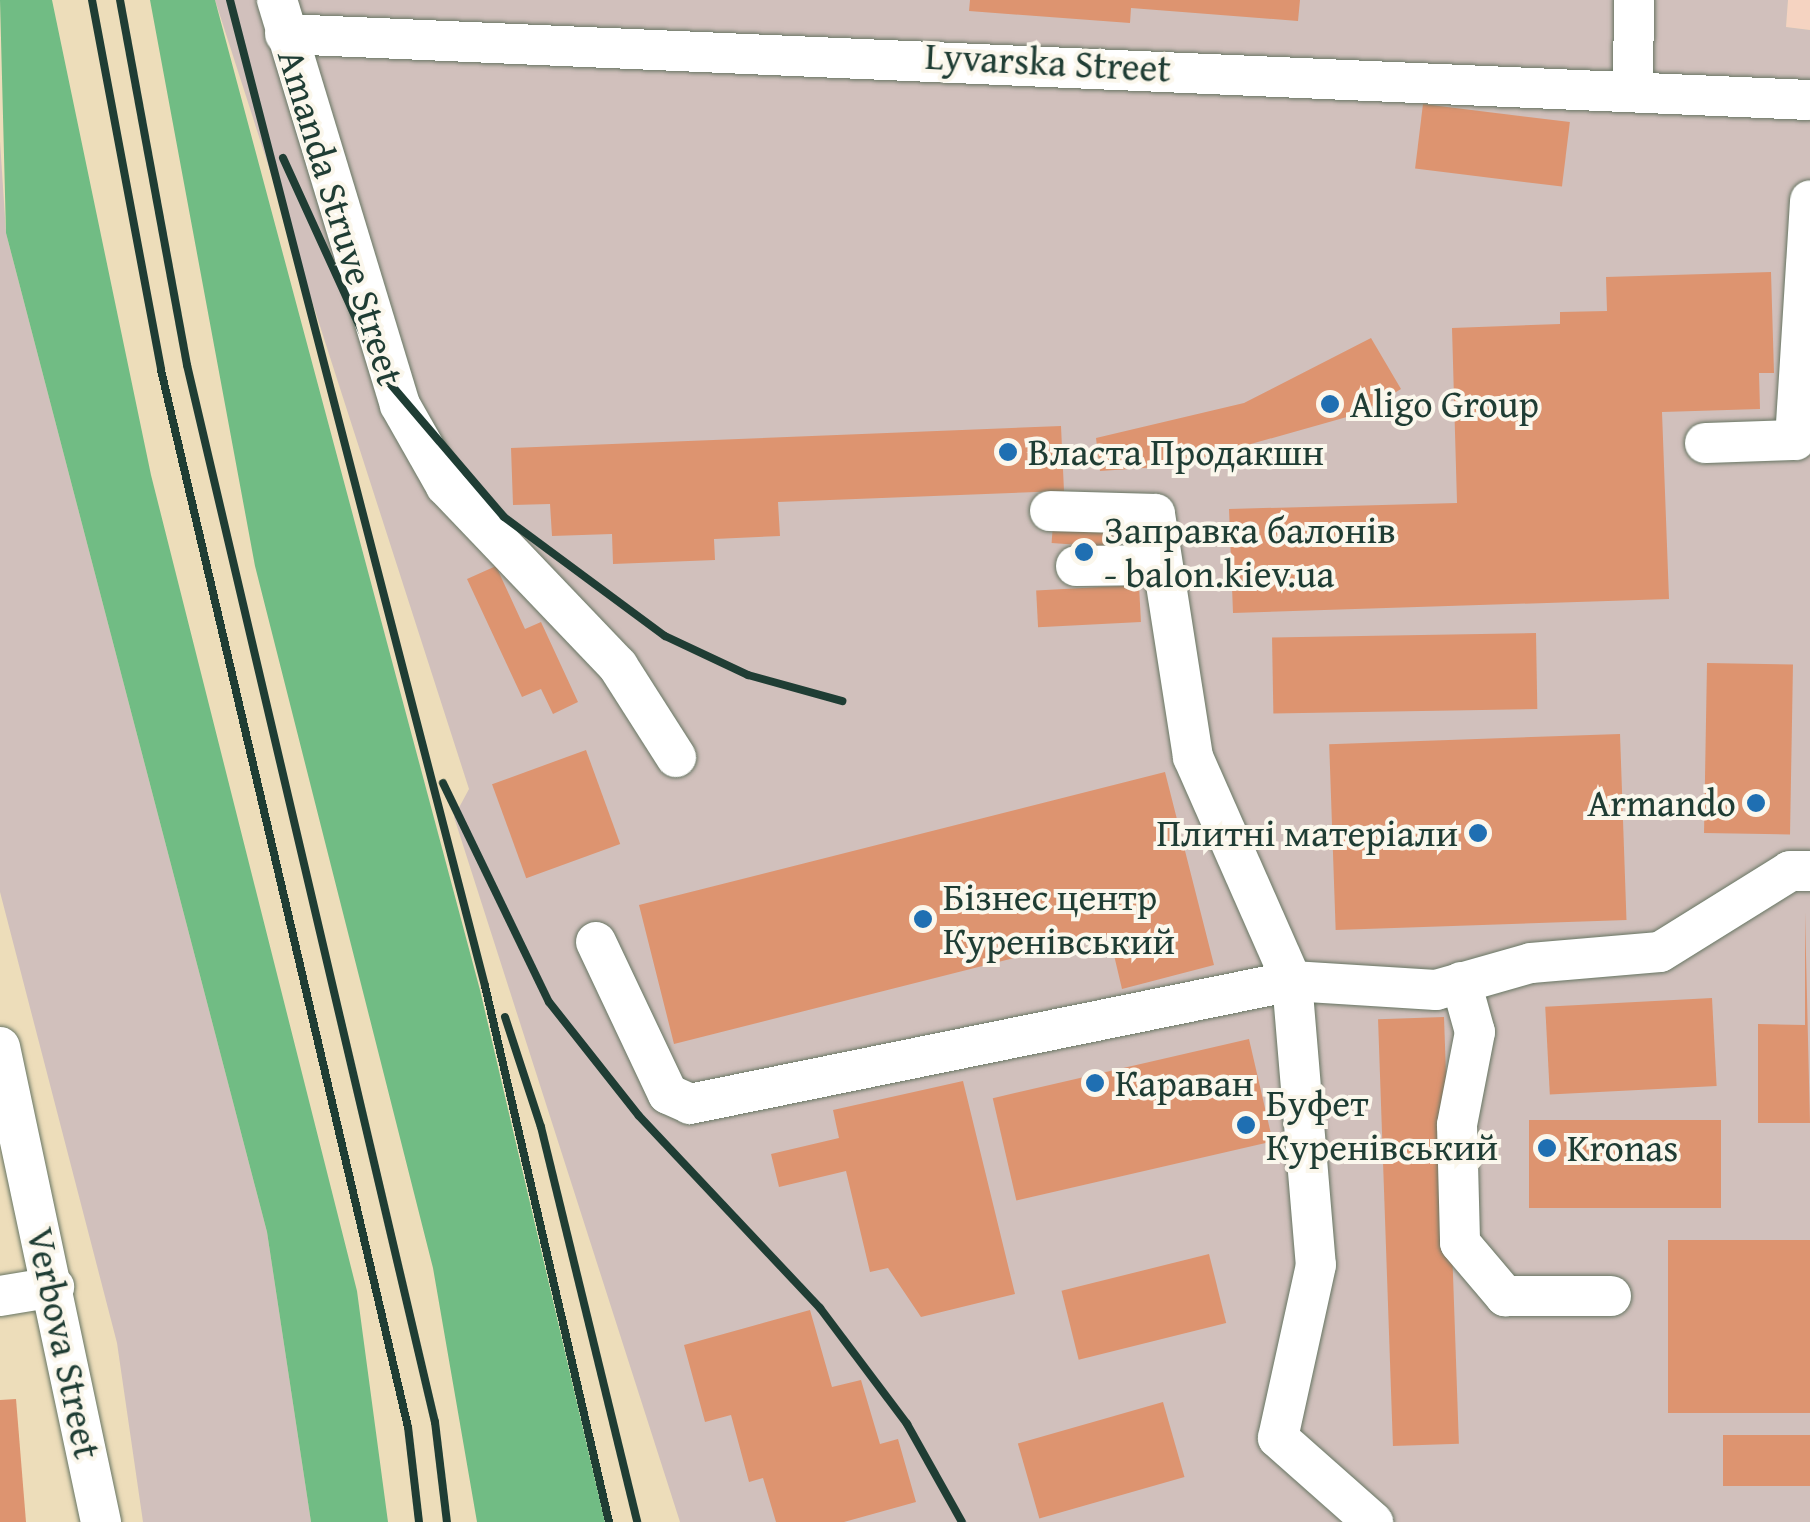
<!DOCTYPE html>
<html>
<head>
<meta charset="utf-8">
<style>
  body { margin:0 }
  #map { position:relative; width:1810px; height:1522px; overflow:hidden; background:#edddba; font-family:"Gentium Book Plus",serif }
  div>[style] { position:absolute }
  .built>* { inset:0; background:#f5d3c1 }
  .industrial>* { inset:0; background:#d1c0bc }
  .forest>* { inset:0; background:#71bc84 }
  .building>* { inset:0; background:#dd9470; transform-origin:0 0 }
  .roads { filter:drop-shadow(0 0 2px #677563) drop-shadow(0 0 2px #677563) }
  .minor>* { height:40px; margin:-20px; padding:0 20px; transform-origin:20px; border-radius:20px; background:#fff }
  .rail>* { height:8px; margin:-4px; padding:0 4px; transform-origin:4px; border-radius:4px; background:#1f3d34 }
  .dots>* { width:28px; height:28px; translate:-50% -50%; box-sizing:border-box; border:5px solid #fbf7ec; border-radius:50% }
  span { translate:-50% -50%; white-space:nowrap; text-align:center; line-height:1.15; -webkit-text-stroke:8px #fbf7ec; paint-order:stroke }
  .street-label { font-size:38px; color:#1f3d34 }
  .poi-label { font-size:38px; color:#1f3d34 }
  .left { translate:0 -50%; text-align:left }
  .right { translate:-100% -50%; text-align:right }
</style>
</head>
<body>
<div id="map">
  <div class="built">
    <div style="clip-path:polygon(1788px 0,1810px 0,1810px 30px,1786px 27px)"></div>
  </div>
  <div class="industrial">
    <div style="clip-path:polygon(215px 0,1788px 0,1786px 27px,1810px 30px,1810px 1522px,680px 1522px,454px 817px,469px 789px)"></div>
    <div style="clip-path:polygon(0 141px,6px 233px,267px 1232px,311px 1522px,143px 1522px,117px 1343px,0 892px)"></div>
  </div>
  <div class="forest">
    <div style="clip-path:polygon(0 0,52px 0,151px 475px,357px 1291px,388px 1522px,311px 1522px,267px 1232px,6px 233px)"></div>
    <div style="clip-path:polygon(150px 0,215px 0,480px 990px,605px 1522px,477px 1522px,433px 1268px,255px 566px)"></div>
  </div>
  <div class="building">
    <div style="clip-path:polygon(970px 0,1300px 0,1298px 21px,1131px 8px,1130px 23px,969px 11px)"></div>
    <div style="left:1423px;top:104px;width:148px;height:65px;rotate:7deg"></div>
    <div style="clip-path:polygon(1771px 272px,1774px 373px,1759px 373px,1760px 409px,1662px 412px,1669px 599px,1233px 613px,1229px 509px,1457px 503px,1452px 328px,1560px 324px,1560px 312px,1607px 311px,1606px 277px)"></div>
    <div style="clip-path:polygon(1371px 338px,1401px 389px,1361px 413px,1173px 466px,1100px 471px,1096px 438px,1244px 403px)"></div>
    <div style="clip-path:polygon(1061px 426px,1064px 491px,778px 502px,780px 536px,714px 539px,715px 560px,613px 564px,612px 534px,552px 536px,550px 504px,513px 505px,511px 448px)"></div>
    <div style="left:1053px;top:523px;width:60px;height:20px;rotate:4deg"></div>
    <div style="clip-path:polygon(496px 566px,525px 629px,541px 622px,578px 702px,553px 714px,541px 689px,522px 697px,467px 579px)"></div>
    <div style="left:1139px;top:585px;width:37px;height:103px;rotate:87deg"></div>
    <div style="left:1536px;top:633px;width:76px;height:264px;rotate:89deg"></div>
    <div style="left:1707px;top:663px;width:86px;height:170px;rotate:1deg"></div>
    <div style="left:1620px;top:734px;width:186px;height:291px;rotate:88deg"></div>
    <div style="left:586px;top:750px;width:100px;height:100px;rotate:70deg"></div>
    <div style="clip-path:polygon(1165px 772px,1214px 965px,1122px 989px,1109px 934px,674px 1044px,639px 905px)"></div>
    <div style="clip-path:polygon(1805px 912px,1810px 1123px,1758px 1123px,1758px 1024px,1805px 1025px)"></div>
    <div style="left:1712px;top:998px;width:88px;height:167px;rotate:87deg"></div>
    <div style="left:1444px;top:1017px;width:427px;height:66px;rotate:88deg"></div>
    <div style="left:1249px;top:1039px;width:105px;height:263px;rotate:77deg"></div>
    <div style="clip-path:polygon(963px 1081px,1015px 1294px,921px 1317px,888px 1268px,870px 1272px,846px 1171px,779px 1187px,771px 1154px,839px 1138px,833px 1110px)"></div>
    <div style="left:1529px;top:1120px;width:192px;height:88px"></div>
    <div style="left:1810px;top:1240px;width:173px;height:142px;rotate:90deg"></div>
    <div style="left:1209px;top:1254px;width:71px;height:152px;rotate:76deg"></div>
    <div style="clip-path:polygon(810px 1310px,832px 1387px,861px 1380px,880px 1444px,898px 1439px,916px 1502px,844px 1522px,776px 1522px,763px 1478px,749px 1482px,731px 1415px,705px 1422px,684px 1345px)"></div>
    <div style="clip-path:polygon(16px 1399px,26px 1522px,0 1522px,0 1400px)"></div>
    <div style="left:1163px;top:1402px;width:78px;height:151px;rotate:74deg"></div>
    <div style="left:1810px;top:1435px;width:51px;height:87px;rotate:90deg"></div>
  </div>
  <div class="roads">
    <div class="minor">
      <div style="left:277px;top:0;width:423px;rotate:73.1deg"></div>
      <div style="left:400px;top:405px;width:93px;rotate:60.4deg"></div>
      <div style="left:446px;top:486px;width:249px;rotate:46.3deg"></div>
      <div style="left:618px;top:666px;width:108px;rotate:57.5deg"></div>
      <div style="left:285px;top:34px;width:1526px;rotate:2.48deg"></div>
      <div style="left:1633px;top:90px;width:90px;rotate:-89.4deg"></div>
      <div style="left:1705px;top:443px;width:90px;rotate:-1.9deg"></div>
      <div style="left:1795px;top:440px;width:240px;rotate:-86.4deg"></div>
      <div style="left:1050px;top:511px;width:105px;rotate:1.6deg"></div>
      <div style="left:1155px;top:514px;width:246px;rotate:81.1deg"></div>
      <div style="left:1193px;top:757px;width:245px;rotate:66.2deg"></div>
      <div style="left:1292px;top:981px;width:285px;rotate:85.2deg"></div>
      <div style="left:1316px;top:1265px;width:177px;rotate:102.4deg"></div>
      <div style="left:1278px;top:1438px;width:127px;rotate:41.5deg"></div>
      <div style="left:1076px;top:566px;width:84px;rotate:-0.7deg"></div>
      <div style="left:596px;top:942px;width:168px;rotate:64.7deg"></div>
      <div style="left:668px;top:1094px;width:24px;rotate:24deg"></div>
      <div style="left:690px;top:1104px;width:614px;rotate:-11.55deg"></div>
      <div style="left:1292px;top:981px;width:144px;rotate:3.6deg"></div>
      <div style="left:1436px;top:990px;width:99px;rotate:-15.9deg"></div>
      <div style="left:1531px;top:963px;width:129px;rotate:-4.9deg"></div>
      <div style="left:1660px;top:952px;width:153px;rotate:-31.9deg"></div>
      <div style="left:1790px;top:871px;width:20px"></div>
      <div style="left:1461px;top:982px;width:52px;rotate:74.4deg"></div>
      <div style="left:1475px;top:1032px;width:95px;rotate:101deg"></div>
      <div style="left:1457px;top:1125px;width:118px;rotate:88.5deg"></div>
      <div style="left:1460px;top:1243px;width:70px;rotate:49.7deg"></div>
      <div style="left:1505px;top:1296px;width:106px"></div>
      <div style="left:0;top:1047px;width:486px;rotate:78deg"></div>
      <div style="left:0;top:1296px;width:55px;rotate:-9.5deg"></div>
    </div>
  </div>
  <div class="rail">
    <div style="left:92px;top:0;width:376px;rotate:79.4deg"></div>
    <div style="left:161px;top:370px;width:1085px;rotate:76.85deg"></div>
    <div style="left:408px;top:1427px;width:96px;rotate:83.4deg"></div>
    <div style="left:120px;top:0;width:371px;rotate:79.6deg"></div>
    <div style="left:187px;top:365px;width:1086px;rotate:76.8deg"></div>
    <div style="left:435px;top:1422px;width:101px;rotate:83.2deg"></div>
    <div style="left:230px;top:0;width:1018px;rotate:75.5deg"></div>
    <div style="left:485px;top:986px;width:550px;rotate:76.97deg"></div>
    <div style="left:283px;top:158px;width:236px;rotate:65.5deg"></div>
    <div style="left:381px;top:373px;width:189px;rotate:49.5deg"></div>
    <div style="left:504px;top:517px;width:200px;rotate:36.5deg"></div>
    <div style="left:665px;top:636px;width:92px;rotate:25.2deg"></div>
    <div style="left:748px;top:675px;width:98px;rotate:15.5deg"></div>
    <div style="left:443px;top:783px;width:243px;rotate:64.2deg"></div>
    <div style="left:549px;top:1002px;width:145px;rotate:51.7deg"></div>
    <div style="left:639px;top:1116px;width:264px;rotate:46.7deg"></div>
    <div style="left:820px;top:1308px;width:145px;rotate:53.1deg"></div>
    <div style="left:907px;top:1424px;width:112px;rotate:60.7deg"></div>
    <div style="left:505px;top:1017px;width:116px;rotate:71.9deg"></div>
    <div style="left:541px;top:1127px;width:406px;rotate:76.3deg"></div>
  </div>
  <div class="dots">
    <div style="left:1330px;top:404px;background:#1f6fb2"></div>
    <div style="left:1008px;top:452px;background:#1f6fb2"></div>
    <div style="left:1084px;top:552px;background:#1f6fb2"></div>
    <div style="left:1756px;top:803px;background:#1f6fb2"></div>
    <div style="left:1478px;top:833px;background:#1f6fb2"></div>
    <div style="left:923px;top:919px;background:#1f6fb2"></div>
    <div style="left:1095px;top:1083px;background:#1f6fb2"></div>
    <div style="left:1246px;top:1125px;background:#1f6fb2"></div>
    <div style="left:1547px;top:1148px;background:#1f6fb2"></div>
  </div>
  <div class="street-label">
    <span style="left:1048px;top:62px;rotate:3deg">Lyvarska Street</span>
    <span style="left:341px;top:217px;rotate:73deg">Amanda Struve Street</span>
    <span style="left:64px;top:1343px;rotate:78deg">Verbova Street</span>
  </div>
  <div class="poi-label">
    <span class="left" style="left:1350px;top:404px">Aligo Group</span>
    <span class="left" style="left:1028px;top:452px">Власта Продакшн</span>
    <span class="left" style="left:1104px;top:552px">Заправка балонів<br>- balon.kiev.ua</span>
    <span class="right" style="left:1736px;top:803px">Armando</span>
    <span class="right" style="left:1458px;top:833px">Плитні матеріали</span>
    <span class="left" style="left:943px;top:919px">Бізнес центр<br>Куренівський</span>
    <span class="left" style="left:1115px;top:1083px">Караван</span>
    <span class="left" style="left:1266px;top:1125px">Буфет<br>Куренівський</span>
    <span class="left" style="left:1567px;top:1148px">Kronas</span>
  </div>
</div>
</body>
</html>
